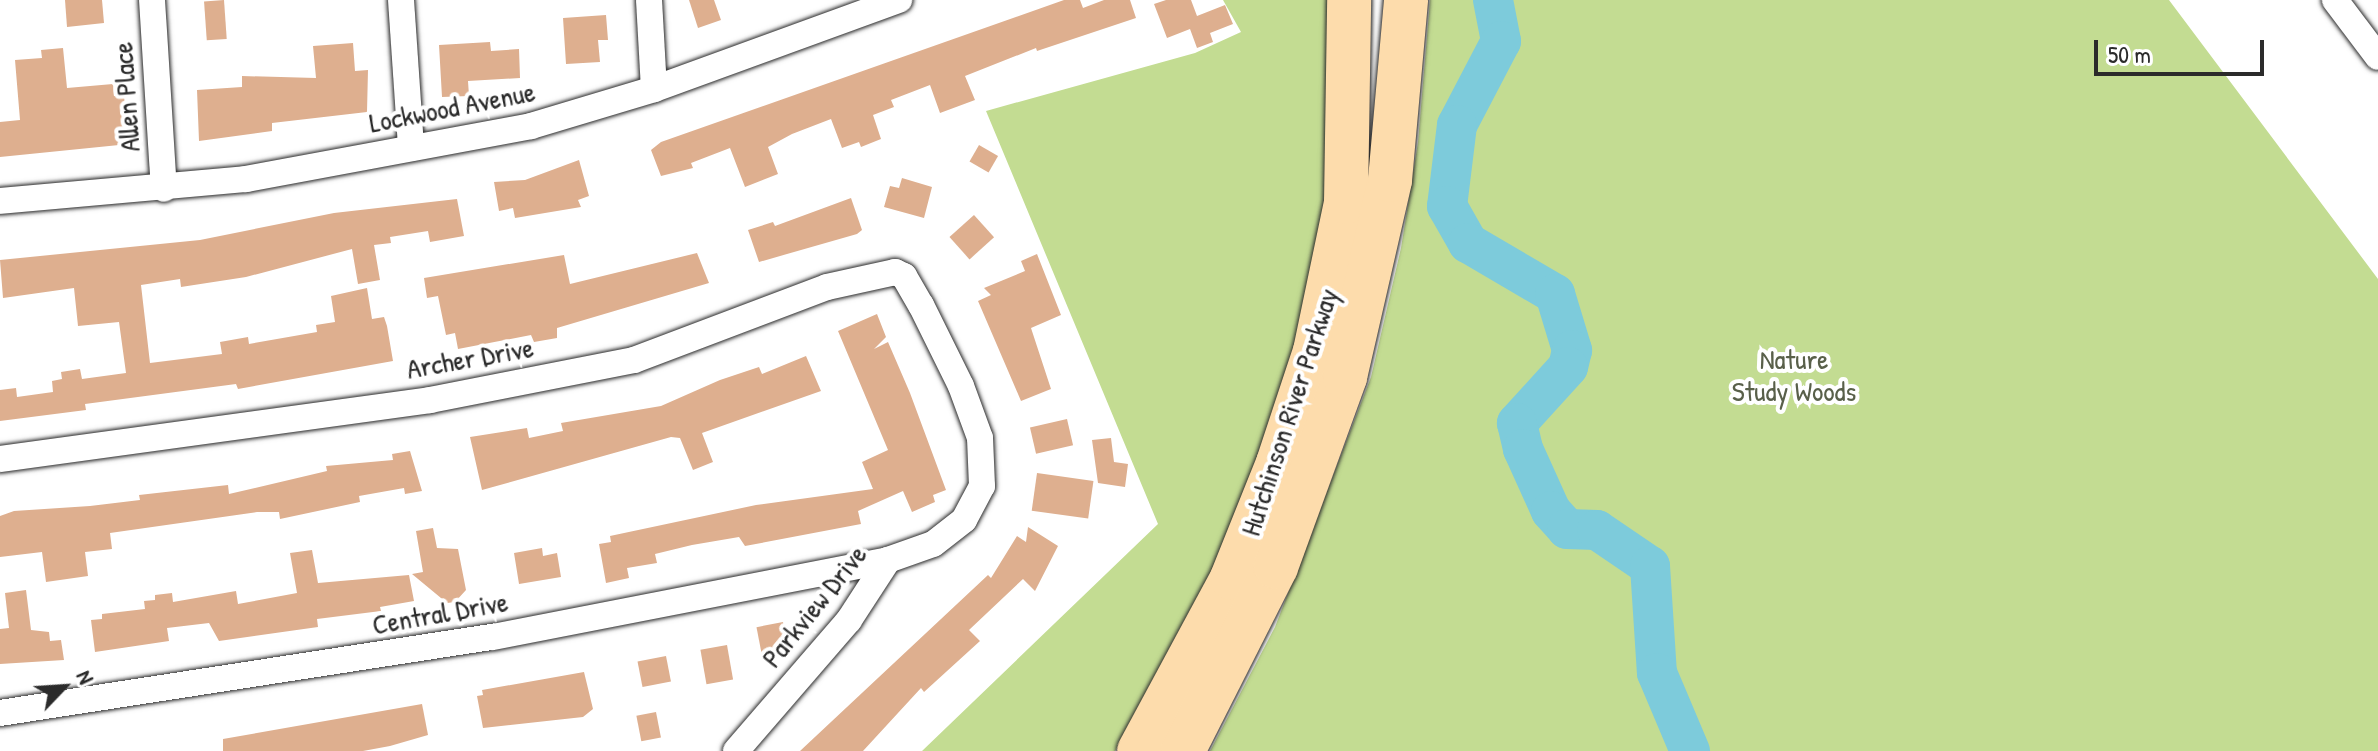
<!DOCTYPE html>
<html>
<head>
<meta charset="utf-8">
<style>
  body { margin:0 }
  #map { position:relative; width:2378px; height:751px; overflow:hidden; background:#fff; font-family:"Patrick Hand",sans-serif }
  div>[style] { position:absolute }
  .green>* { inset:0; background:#c3dc92 }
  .water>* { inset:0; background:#7dcbdb }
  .river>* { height:40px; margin:-20px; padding:0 20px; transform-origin:20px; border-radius:20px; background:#7dcbdb }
  .building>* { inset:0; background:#deaf8f; transform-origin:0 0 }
  .roads { filter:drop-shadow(0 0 2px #2b2b2b) drop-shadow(0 0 2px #2b2b2b) }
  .street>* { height:26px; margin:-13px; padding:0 13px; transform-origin:13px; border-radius:13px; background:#fff }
  .highway>* { height:44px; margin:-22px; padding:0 22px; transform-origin:22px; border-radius:22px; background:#fddcac }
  span { translate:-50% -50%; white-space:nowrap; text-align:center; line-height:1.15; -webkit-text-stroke:8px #fff; paint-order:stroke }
  .street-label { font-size:28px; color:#2b2b2b }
  .park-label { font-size:28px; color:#59604a }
  .north { position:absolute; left:24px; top:647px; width:80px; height:80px; -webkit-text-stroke:6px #fff; paint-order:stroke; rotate:65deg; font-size:22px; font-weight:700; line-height:32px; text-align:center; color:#2b2b2b }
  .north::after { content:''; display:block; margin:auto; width:28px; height:36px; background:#2b2b2b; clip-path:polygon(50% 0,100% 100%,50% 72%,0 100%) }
  .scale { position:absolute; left:2094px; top:40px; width:170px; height:36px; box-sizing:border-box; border:4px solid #2b2b2b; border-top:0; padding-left:10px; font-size:24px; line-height:28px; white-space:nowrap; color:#2b2b2b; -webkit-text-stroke:6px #fff; paint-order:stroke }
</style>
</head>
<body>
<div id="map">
  <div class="green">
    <div style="clip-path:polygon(1223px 0,1327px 0,1331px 175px,1308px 302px,1254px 478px,1204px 593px,1155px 689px,1115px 751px,922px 751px,1158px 524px,986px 111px,1195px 53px,1241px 32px)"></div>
    <div style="clip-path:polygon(1430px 0,2169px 0,2378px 279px,2378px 751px,1210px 751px,1275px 627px,1371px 377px,1401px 248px,1418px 142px)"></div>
  </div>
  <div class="water">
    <div style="clip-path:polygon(1486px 0,1504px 0,1512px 17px,1512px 40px,1498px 72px,1465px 100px,1490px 60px,1495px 37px)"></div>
  </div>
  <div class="river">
    <div style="left:1493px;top:0;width:42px;rotate:79deg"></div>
    <div style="left:1501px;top:41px;width:95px;rotate:117.6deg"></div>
    <div style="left:1457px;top:125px;width:82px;rotate:97deg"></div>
    <div style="left:1447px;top:206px;width:43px;rotate:60.4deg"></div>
    <div style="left:1468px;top:243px;width:101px;rotate:30.4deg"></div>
    <div style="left:1555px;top:294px;width:59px;rotate:73.1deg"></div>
    <div style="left:1572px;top:350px;width:17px;rotate:103deg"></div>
    <div style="left:1568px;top:367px;width:76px;rotate:132.3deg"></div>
    <div style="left:1517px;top:423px;width:27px;rotate:77deg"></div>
    <div style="left:1523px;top:449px;width:68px;rotate:65.7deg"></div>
    <div style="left:1551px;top:511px;width:24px;rotate:48deg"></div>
    <div style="left:1567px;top:529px;width:30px;rotate:2deg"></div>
    <div style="left:1597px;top:530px;width:64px;rotate:34.2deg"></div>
    <div style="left:1650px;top:566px;width:107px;rotate:86.3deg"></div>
    <div style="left:1657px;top:673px;width:85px;rotate:67.1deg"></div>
  </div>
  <div class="building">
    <div style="clip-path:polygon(65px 0,102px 0,104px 23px,67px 27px)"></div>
    <div style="left:224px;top:0;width:39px;height:20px;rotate:86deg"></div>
    <div style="clip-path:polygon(689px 0,714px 0,721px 20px,698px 28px)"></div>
    <div style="clip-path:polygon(1064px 0,1080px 0,1083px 8px,1104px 0,1130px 0,1136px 18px,1037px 51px,1036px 48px,965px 76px,975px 100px,940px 113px,930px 85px,891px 100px,894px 107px,873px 115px,881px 139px,861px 147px,859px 142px,842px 148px,831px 119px,792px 134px,768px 147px,778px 174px,745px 187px,730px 148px,691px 163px,693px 168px,661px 176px,651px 150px,661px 142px)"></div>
    <div style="clip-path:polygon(1166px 0,1191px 0,1197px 16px,1225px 5px,1233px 24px,1210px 33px,1213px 42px,1197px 48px,1190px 29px,1167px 38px,1154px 4px)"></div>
    <div style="clip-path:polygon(606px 15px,608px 40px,598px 40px,600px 62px,566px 64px,563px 18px)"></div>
    <div style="clip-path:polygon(490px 42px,491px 51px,519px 49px,520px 78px,468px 81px,469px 96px,442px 97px,439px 45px)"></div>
    <div style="clip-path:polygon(353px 43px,355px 71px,368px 70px,367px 112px,272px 123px,272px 131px,199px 141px,197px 90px,242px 87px,242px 76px,316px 78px,313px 46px)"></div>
    <div style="clip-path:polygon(63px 48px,67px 88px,113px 84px,114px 96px,124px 96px,129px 144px,0 157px,0 122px,20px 120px,15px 60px,42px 58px,41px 50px)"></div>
    <div style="left:979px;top:145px;width:22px;height:19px;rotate:30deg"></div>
    <div style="clip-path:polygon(579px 160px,589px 196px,578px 200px,581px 207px,515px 218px,513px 208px,499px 211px,494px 182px,525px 180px)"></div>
    <div style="clip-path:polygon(902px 178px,932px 187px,924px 218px,884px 207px,890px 186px,899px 188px)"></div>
    <div style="clip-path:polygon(851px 198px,862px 230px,857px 234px,759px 262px,748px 230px,773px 222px,775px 226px)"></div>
    <div style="clip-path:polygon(457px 199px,464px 236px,430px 242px,428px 231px,390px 237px,391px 243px,374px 245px,380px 280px,358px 284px,352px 249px,246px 277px,181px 287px,180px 279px,141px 285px,150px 363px,222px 354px,220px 342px,248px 337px,249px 344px,317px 332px,316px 325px,335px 322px,331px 296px,367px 288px,372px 319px,384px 317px,387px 326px,393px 361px,238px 389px,236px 384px,85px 404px,86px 410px,0 421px,0 390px,16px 388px,17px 397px,53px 392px,52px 381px,62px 379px,61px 372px,80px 369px,82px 379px,126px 373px,119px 322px,78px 326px,74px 288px,3px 298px,0 260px,200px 240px,334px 213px)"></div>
    <div style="left:974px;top:215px;width:30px;height:33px;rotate:48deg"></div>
    <div style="clip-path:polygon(697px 253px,709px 283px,557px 328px,557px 338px,534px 342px,531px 335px,458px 349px,455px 333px,446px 335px,438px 296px,427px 298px,424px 278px,564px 255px,570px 284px)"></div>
    <div style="clip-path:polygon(1037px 254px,1061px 315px,1031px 328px,1051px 389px,1021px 401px,978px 301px,991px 295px,984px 288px,1025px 271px,1021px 261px)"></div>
    <div style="clip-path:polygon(877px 314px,886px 337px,874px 349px,888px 342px,910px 393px,946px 490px,933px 495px,935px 502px,912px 512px,903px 491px,858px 511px,861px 524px,745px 546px,739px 537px,692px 545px,655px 554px,657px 563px,627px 568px,629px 578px,606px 583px,599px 544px,611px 542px,610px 536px,756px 505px,873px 489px,862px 462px,888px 450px,838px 331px)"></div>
    <div style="clip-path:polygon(806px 356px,821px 391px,702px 433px,713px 462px,693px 470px,680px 438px,671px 437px,482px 490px,470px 437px,527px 428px,529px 438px,563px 431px,561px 423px,661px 406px,720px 380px,759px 367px,762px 374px)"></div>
    <div style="left:1067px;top:419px;width:27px;height:38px;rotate:77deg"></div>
    <div style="clip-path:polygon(1111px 438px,1114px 462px,1128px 464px,1125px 487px,1098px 483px,1092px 440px)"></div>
    <div style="clip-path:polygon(410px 451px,422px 491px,405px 494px,404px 488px,359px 496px,360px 502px,280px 519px,279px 512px,257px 512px,110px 533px,112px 549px,85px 552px,88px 576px,46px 582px,42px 552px,0 557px,0 516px,14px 511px,90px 506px,140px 500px,139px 495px,228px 485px,229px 494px,327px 471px,326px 466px,393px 460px,392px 454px)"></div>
    <div style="left:1037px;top:473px;width:57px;height:38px;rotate:8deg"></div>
    <div style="clip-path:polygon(1028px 527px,1058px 546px,1035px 591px,1023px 579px,969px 630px,980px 641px,924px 692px,921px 688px,863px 751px,800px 751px,988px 575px,991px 578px,1017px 536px,1026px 542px)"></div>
    <div style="clip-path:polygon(433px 528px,437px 548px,458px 549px,466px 590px,455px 602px,447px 603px,412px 574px,423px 572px,416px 531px)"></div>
    <div style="clip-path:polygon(542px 548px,543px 556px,557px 553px,561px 577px,519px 584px,514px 553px)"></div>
    <div style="clip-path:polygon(312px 550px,318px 583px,409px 575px,414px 601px,380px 607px,381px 611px,317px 619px,318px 627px,219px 641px,209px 623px,167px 628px,169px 641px,95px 652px,91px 620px,102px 619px,102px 614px,145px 609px,144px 601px,155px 600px,155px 595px,172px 593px,173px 602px,236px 591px,238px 604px,297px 593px,290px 553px)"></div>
    <div style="clip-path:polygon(26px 590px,31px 630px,49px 632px,50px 641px,61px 640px,64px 660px,0 664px,0 629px,9px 628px,5px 593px)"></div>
    <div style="left:783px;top:622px;width:26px;height:27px;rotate:79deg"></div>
    <div style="left:727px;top:645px;width:35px;height:27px;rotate:80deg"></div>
    <div style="left:666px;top:656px;width:26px;height:29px;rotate:79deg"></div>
    <div style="clip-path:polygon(584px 672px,593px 709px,583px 717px,483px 728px,477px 696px,483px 695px,482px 690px)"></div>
    <div style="clip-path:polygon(422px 704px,428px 735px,390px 746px,363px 751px,223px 751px,223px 739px)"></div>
    <div style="left:656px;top:712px;width:26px;height:20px;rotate:79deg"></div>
  </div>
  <div class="roads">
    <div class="street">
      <div style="left:152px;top:0;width:189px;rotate:86.4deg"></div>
      <div style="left:401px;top:0;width:148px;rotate:86.1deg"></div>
      <div style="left:649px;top:0;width:89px;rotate:86.8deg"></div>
      <div style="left:2335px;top:0;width:71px;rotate:53deg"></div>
      <div style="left:0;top:201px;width:247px;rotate:-5.1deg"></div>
      <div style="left:246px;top:179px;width:290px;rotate:-10.5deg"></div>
      <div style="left:531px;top:126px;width:128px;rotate:-16.7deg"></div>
      <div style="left:654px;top:89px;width:261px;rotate:-20deg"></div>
      <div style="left:0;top:459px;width:434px;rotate:-7.8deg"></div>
      <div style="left:430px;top:400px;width:208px;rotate:-11.1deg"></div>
      <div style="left:634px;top:360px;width:206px;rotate:-20.7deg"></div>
      <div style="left:827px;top:287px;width:70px;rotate:-12.4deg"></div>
      <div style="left:895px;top:272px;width:10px;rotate:24deg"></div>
      <div style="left:904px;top:276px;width:34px;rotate:60deg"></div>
      <div style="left:921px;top:305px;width:90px;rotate:63.7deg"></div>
      <div style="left:961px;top:386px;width:55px;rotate:69.9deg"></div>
      <div style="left:980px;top:438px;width:48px;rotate:87.6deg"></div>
      <div style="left:982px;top:486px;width:38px;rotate:118deg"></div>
      <div style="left:964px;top:520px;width:39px;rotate:142deg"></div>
      <div style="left:933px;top:544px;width:48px;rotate:160.4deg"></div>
      <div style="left:888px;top:560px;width:72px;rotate:123deg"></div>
      <div style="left:849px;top:620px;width:173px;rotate:130.8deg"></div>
      <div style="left:0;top:713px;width:499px;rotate:-8.8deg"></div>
      <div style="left:493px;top:637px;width:402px;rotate:-11deg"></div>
    </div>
    <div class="highway">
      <div style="left:1139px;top:751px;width:196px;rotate:-61.7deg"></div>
      <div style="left:1232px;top:578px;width:124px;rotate:-68.2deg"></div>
      <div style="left:1278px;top:463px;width:118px;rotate:-71.7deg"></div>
      <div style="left:1315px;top:351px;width:152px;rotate:-78.2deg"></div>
      <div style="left:1346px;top:202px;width:202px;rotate:-89.1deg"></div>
      <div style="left:1183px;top:751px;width:206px;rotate:-63.2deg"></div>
      <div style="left:1276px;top:567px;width:202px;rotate:-70deg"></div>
      <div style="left:1345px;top:377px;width:202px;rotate:-77.1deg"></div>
      <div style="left:1390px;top:180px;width:181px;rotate:-84.9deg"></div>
    </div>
  </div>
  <div class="street-label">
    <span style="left:126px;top:97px;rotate:-94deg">Allen Place</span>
    <span style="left:452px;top:107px;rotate:-11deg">Lockwood Avenue</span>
    <span style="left:470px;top:358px;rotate:-10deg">Archer Drive</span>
    <span style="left:1289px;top:412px;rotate:-72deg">Hutchinson River Parkway</span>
    <span style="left:814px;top:606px;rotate:-51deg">Parkview Drive</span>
    <span style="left:440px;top:613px;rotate:-10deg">Central Drive</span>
  </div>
  <div class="park-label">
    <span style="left:1794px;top:375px">Nature<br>Study Woods</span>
  </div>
  <div class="north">N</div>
  <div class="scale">50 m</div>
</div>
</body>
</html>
